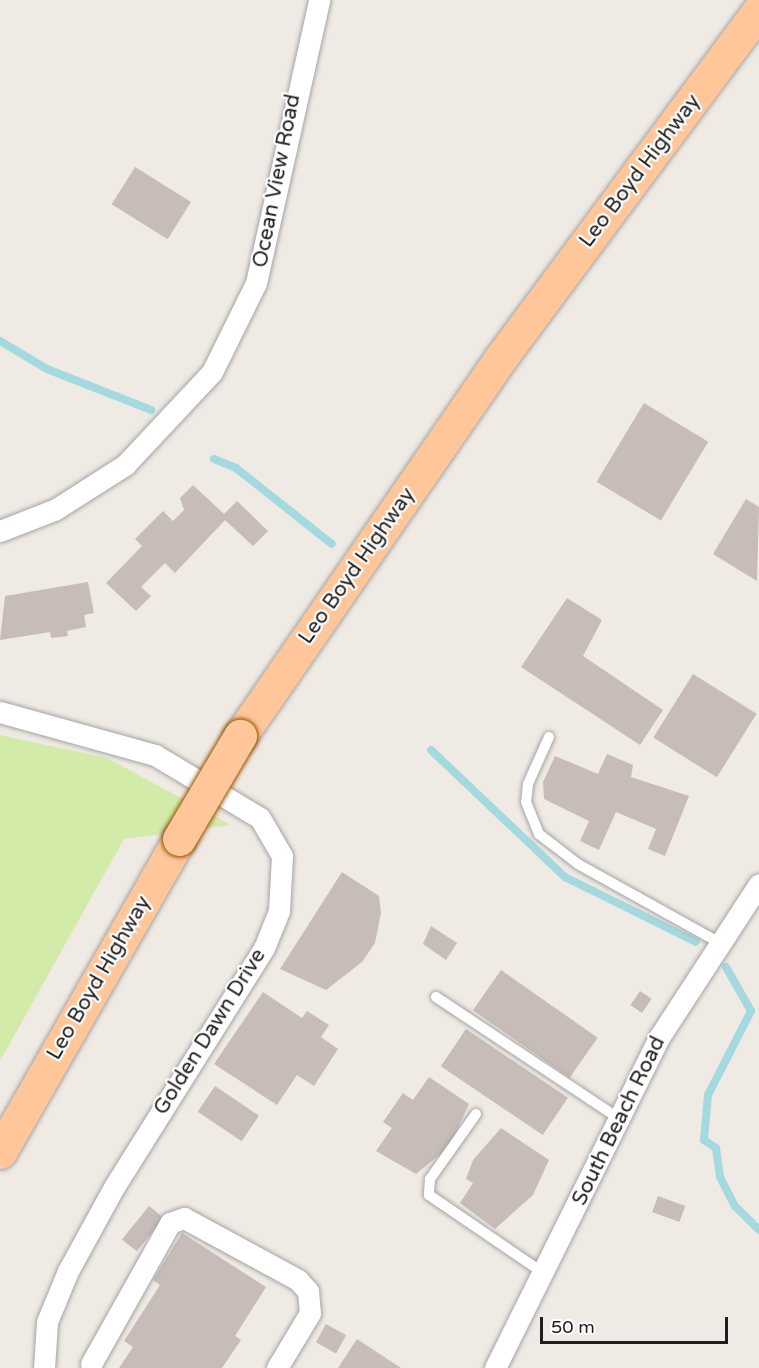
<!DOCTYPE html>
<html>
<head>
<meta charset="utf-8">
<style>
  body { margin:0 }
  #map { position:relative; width:759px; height:1368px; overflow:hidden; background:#efeae4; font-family:"Varela Round",sans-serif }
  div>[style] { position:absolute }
  .grass>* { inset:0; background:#d2eba8 }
  .stream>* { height:8px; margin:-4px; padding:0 4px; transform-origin:4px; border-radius:4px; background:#a3d9df }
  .building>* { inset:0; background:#c7bcb7; transform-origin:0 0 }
  .roads { filter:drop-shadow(0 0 2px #a5a5a5) drop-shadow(0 0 2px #a5a5a5) }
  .service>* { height:10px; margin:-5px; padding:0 5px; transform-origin:5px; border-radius:5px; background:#fff }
  .minor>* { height:21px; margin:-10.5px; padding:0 10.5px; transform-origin:10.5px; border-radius:10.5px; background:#fff }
  .primary>* { height:33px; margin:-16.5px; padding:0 16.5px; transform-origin:16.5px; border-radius:16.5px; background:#ffc69a }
  .bridges { filter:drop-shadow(0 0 2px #985200) drop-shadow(0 0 2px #985200) }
  .primary-bridge>* { height:33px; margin:-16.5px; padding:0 16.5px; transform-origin:16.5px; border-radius:16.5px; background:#ffc69a }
  span { translate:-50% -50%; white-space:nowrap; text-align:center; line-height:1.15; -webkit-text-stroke:4.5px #fff; paint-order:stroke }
  .street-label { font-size:21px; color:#1e1e1e }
  .scale { position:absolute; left:540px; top:1317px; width:188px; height:27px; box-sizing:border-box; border:3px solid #1e1e1e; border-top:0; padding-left:8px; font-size:18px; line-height:21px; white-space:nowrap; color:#1e1e1e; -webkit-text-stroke:4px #fff; paint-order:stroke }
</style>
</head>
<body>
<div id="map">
  <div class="grass">
    <div style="clip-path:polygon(0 735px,107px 758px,231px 825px,124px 839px,0 1061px)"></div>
  </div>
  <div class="stream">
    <div style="left:0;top:341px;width:55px;rotate:30.8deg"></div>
    <div style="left:47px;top:369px;width:112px;rotate:21.5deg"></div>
    <div style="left:214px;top:459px;width:24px;rotate:22deg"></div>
    <div style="left:236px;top:468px;width:122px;rotate:38.4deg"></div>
    <div style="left:431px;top:750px;width:185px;rotate:43.5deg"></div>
    <div style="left:565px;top:877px;width:146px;rotate:26.4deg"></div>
    <div style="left:726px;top:967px;width:51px;rotate:60.4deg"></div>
    <div style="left:751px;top:1011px;width:94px;rotate:117.1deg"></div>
    <div style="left:708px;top:1095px;width:45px;rotate:95.1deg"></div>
    <div style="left:704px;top:1140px;width:14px;rotate:34deg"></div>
    <div style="left:716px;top:1148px;width:29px;rotate:82deg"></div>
    <div style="left:720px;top:1177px;width:33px;rotate:63deg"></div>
    <div style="left:735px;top:1206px;width:34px;rotate:45deg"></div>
  </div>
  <div class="building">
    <div style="left:135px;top:167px;width:66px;height:44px;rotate:32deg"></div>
    <div style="left:644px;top:403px;width:75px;height:92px;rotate:31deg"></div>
    <div style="clip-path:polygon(193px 485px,224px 514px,237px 501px,268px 531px,253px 546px,225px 520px,175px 573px,165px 563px,141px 587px,151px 596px,136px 611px,106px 583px,142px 546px,135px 539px,163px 511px,173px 521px,184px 510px,180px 498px)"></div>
    <div style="clip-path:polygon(746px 499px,759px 507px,757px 581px,713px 554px)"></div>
    <div style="clip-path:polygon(88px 582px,94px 613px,84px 615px,86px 627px,67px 631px,68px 636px,51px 638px,50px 632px,0 640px,5px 596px)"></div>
    <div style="clip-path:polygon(567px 598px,602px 620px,583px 656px,663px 710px,640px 745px,521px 667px)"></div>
    <div style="left:693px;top:674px;width:75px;height:75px;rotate:32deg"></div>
    <div style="clip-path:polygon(607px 754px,633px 765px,631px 777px,689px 796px,665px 856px,648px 849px,656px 829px,616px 812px,599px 850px,580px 841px,589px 821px,544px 799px,543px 782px,555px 756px,598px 774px)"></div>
    <div style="clip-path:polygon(342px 872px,379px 896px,381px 913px,375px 943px,362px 962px,326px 990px,280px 969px)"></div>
    <div style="clip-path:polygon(431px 926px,457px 943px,446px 960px,423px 944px)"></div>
    <div style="left:501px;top:970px;width:118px;height:49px;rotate:35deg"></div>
    <div style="left:640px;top:991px;width:14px;height:17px;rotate:34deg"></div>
    <div style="clip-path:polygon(263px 992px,302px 1018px,307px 1011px,329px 1025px,321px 1037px,338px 1049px,314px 1086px,297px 1075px,277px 1105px,214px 1064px)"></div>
    <div style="left:466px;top:1029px;width:123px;height:45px;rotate:34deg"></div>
    <div style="clip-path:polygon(429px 1077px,469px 1104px,449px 1147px,416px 1174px,376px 1151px,392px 1128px,383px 1122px,403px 1093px,413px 1100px)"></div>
    <div style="left:215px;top:1086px;width:53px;height:31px;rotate:34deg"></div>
    <div style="clip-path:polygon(501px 1128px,549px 1160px,533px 1195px,495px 1229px,460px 1203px,473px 1183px,466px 1179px,473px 1160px)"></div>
    <div style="left:658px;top:1196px;width:29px;height:17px;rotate:20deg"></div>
    <div style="left:149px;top:1206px;width:19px;height:43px;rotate:39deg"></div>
    <div style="clip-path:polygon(182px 1233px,266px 1287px,235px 1336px,241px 1340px,222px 1368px,119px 1368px,133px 1347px,124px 1341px,160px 1285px,153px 1280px)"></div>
    <div style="left:326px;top:1324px;width:23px;height:21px;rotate:29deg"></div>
    <div style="clip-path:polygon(357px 1339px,401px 1368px,338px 1368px)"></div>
  </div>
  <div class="roads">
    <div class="service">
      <div style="left:549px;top:737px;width:51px;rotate:114.1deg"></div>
      <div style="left:528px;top:784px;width:18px;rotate:96deg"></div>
      <div style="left:526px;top:802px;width:35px;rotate:68deg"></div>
      <div style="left:539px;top:834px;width:49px;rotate:37.6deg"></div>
      <div style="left:578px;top:864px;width:162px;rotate:29.1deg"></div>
      <div style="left:436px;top:997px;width:219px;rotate:33.6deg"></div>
      <div style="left:476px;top:1114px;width:80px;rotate:125.3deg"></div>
      <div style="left:430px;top:1179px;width:16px;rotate:94deg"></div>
      <div style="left:429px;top:1195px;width:140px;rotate:34.3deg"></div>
    </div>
    <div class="minor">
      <div style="left:0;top:531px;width:60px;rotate:-21.4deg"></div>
      <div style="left:56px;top:509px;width:82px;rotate:-32.5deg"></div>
      <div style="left:125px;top:465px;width:127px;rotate:-46.9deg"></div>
      <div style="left:212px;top:372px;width:99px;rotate:-63.7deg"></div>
      <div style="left:256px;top:283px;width:290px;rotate:-77.4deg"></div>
      <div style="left:0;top:712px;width:161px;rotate:15.5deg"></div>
      <div style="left:155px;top:755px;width:122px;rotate:31deg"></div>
      <div style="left:260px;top:818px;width:44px;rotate:59.9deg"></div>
      <div style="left:282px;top:856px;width:55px;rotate:93.1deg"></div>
      <div style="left:279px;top:911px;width:40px;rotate:112deg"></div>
      <div style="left:264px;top:948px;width:282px;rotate:122.1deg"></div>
      <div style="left:114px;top:1187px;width:96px;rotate:118.7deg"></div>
      <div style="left:68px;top:1271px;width:55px;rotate:112.4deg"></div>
      <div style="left:47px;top:1322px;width:46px;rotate:93.7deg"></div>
      <div style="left:91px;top:1364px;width:162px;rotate:-60.7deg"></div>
      <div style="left:170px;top:1223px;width:15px;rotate:-20deg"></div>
      <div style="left:184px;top:1218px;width:130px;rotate:28.5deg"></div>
      <div style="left:298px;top:1280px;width:15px;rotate:48deg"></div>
      <div style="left:308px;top:1291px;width:22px;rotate:85deg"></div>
      <div style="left:310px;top:1313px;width:64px;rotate:121deg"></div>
      <div style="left:495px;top:1368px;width:371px;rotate:-63.6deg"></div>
      <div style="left:660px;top:1036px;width:181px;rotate:-56.9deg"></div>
    </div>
    <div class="primary">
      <div style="left:240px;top:736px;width:458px;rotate:-55.4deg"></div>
      <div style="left:500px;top:359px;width:435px;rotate:-53.4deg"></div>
      <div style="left:0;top:1152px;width:361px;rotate:-60.2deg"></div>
    </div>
  </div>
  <div class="bridges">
    <div class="primary-bridge">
      <div style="left:179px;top:839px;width:120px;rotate:-59.4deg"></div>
    </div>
  </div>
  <div class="street-label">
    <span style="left:640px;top:171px;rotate:-53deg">Leo Boyd Highway</span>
    <span style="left:277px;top:181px;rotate:-79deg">Ocean View Road</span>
    <span style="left:357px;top:566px;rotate:-55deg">Leo Boyd Highway</span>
    <span style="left:99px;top:978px;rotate:-60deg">Leo Boyd Highway</span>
    <span style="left:210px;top:1032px;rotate:-58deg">Golden Dawn Drive</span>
    <span style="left:619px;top:1121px;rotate:-64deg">South Beach Road</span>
  </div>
  <div class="scale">50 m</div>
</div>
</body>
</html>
